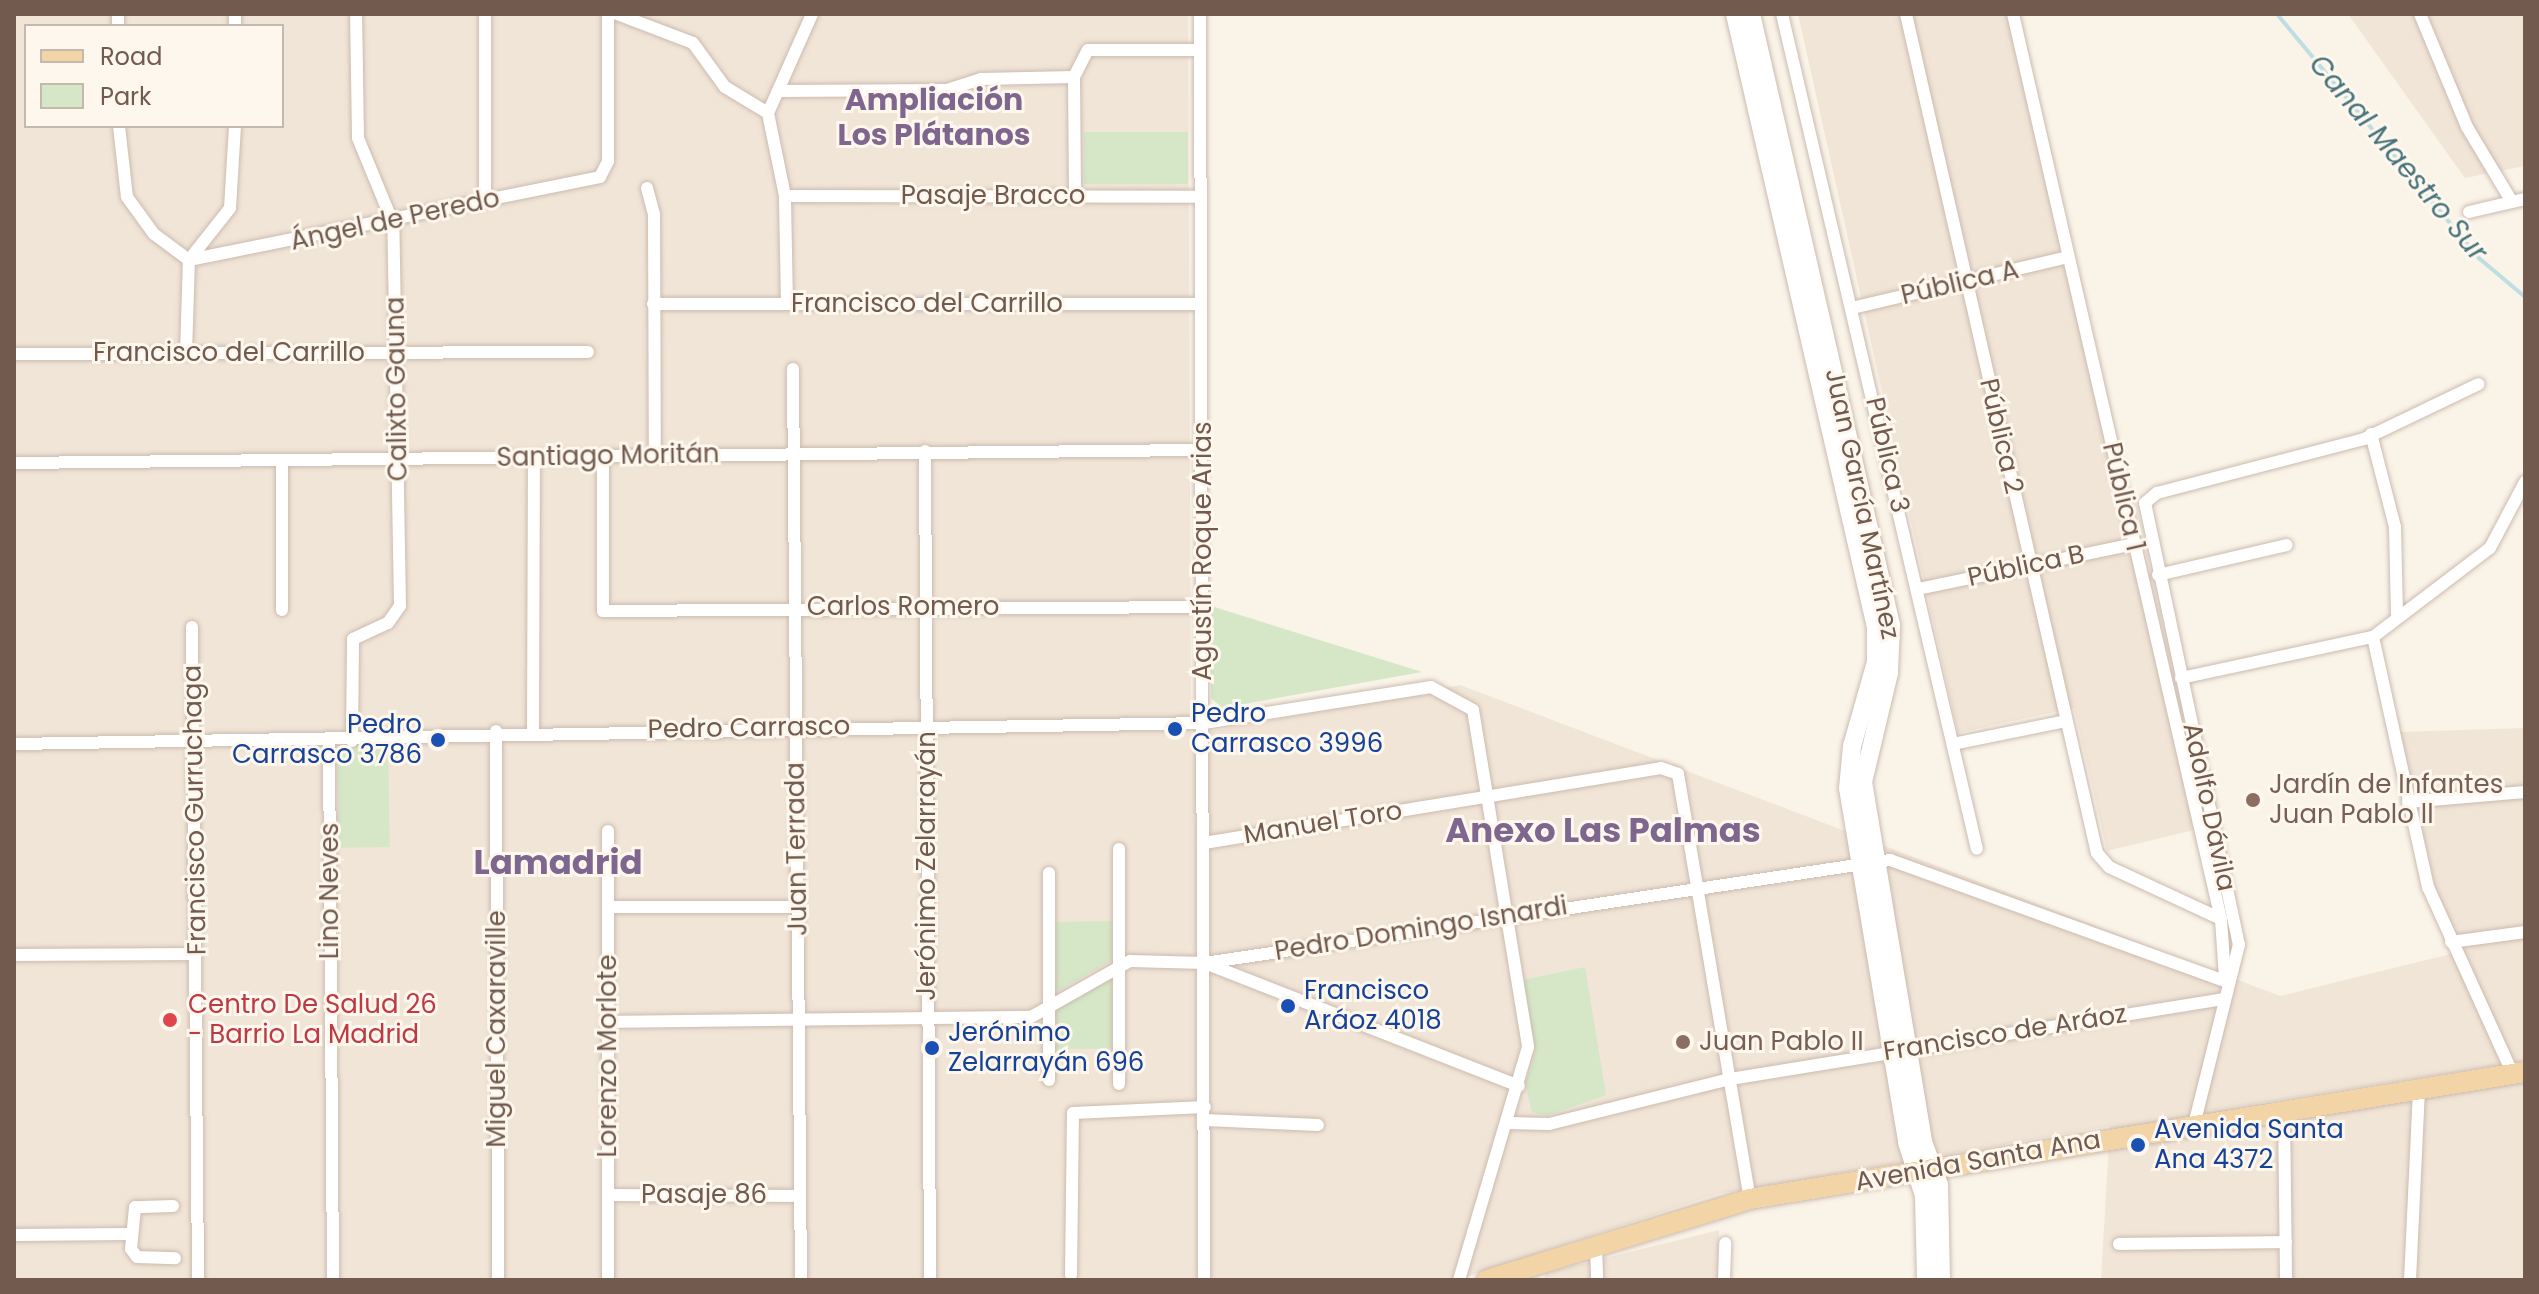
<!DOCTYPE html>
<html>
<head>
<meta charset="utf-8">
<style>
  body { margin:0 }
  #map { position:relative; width:2539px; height:1294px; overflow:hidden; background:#faf3e8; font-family:Poppins,sans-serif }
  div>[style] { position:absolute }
  .residential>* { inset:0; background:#f1e5d7 }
  .green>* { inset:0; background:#d5e7c7; transform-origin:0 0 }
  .stream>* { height:4px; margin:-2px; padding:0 2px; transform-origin:2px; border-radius:2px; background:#bedee2 }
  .roads { filter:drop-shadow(0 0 2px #cbbbaf) drop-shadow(0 0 2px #cbbbaf) }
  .street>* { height:12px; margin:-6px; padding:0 6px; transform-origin:6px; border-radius:6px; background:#fff }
  .secondary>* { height:18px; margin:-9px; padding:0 9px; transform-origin:9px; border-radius:9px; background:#fff }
  .primary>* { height:20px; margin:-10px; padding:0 10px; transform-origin:10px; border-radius:10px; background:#f2d4a7 }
  .dots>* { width:22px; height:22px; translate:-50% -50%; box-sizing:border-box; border:4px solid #fdf7ee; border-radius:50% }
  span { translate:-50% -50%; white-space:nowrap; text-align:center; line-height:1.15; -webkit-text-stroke:6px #fdf7ee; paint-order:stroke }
  .street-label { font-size:26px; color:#725a4e }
  .transit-label { font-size:26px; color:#164399 }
  .left { translate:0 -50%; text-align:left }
  .right { translate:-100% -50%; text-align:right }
  .education-label { font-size:26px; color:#785e54 }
  .health-label { font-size:26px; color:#be3a42 }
  .water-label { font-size:28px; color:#47747c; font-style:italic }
  .quarter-label { font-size:30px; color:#7f668e; font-weight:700 }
  .district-label { font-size:34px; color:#7f668e; font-weight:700 }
  .frame { position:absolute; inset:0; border:16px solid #725a4e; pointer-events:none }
  .legend { position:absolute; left:24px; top:24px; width:260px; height:104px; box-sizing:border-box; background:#fdf7ee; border:2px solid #c5b8ae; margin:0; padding:10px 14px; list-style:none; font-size:24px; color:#725a4e }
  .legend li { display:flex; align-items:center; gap:16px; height:40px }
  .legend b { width:40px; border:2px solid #c5b8ae }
</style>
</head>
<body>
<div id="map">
  <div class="residential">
    <div style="clip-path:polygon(evenodd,14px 14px,1188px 14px,1191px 735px,1460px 685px,2280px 996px,2459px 952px,2437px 895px,2399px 732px,2525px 728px,2525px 1061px,2184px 1115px,2525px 1068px,2525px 1280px,2101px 1280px,2110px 1126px,1717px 1194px,1457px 1280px,14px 1280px,14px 14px,26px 26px,282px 26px,282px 126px,26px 126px,26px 26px)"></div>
    <div style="clip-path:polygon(1798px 14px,2009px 14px,2194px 830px,2107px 851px,2074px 708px,1958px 733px)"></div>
    <div style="clip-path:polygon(2348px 14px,2525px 14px,2525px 166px,2465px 178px)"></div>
    <div style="clip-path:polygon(1719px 1230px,1718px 1280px,1545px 1280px,1545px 1273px)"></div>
  </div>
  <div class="green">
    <div style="left:1084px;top:132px;width:104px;height:52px"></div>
    <div style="clip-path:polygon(1211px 606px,1422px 672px,1222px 708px,1211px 698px)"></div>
    <div style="left:388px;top:744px;width:103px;height:51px;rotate:89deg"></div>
    <div style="clip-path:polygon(1116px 921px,1114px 959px,1054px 993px,1053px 922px)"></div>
    <div style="clip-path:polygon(1585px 967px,1606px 1095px,1546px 1116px,1532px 1112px,1525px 1084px,1535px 1052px,1523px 980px)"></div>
    <div style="clip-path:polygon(1115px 973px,1115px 1049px,1055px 1049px,1054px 1011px)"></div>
  </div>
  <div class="stream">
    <div style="left:2277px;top:14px;width:318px;rotate:50.4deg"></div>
    <div style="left:2480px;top:259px;width:59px;rotate:40.2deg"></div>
  </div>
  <div class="roads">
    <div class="street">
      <div style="left:118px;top:14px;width:12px;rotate:90deg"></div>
      <div style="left:235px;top:14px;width:12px;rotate:90deg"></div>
      <div style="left:617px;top:14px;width:81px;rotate:20.9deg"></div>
      <div style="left:693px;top:43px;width:54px;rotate:54deg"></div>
      <div style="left:725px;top:87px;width:50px;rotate:31.2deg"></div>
      <div style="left:1200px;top:14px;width:1266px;rotate:89.82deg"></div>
      <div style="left:1782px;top:14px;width:857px;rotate:76.86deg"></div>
      <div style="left:1906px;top:14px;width:860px;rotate:77.18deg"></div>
      <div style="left:2097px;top:853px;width:18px;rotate:49deg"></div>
      <div style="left:2109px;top:867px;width:123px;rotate:24.9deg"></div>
      <div style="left:2013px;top:14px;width:929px;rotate:77.06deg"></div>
      <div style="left:2221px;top:919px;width:59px;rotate:86.1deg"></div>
      <div style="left:2420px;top:14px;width:122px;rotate:67.4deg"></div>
      <div style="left:2467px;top:127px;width:87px;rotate:59deg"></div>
      <div style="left:1074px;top:77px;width:120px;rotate:89.5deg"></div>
      <div style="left:778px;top:91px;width:169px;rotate:-0.3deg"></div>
      <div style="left:947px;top:90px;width:36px;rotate:-18deg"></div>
      <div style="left:981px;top:79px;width:93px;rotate:-1.2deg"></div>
      <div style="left:1074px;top:77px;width:30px;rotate:-63deg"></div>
      <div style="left:1088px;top:50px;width:112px"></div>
      <div style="left:119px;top:126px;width:71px;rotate:83.6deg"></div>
      <div style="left:127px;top:197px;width:46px;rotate:53.9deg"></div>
      <div style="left:154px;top:234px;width:44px;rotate:36.6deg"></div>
      <div style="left:647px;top:188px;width:27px;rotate:75deg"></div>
      <div style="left:654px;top:214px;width:241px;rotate:89.8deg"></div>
      <div style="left:785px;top:196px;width:416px;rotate:0.1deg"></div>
      <div style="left:485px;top:202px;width:188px;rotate:-90deg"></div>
      <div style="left:2469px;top:212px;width:57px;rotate:-13.1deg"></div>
      <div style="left:189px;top:260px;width:419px;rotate:-11.4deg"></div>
      <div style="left:600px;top:177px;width:18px;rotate:-63deg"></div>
      <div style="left:608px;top:161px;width:147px;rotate:-90deg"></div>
      <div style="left:653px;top:304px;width:548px"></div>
      <div style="left:787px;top:304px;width:108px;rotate:-91.1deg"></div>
      <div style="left:785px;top:196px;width:85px;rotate:-101.6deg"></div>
      <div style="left:768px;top:113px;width:108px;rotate:-66deg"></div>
      <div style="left:1852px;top:308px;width:222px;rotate:-13.3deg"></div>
      <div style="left:14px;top:354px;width:574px;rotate:-0.2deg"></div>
      <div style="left:186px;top:354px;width:94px;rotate:-88.2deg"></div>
      <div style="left:189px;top:260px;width:66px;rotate:-51.7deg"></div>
      <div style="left:230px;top:208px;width:82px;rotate:-86.5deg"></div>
      <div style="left:793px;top:369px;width:911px;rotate:89.5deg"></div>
      <div style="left:2371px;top:434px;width:96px;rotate:75.5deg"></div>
      <div style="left:2395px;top:527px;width:91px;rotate:88.7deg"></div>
      <div style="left:925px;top:451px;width:829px;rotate:89.65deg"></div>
      <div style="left:603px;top:456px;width:155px;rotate:90deg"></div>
      <div style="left:603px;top:611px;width:601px;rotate:-0.38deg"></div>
      <div style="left:282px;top:460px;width:150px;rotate:90deg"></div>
      <div style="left:14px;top:463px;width:1188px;rotate:-0.63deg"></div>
      <div style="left:2158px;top:575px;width:132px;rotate:-13.1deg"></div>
      <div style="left:1918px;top:589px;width:220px;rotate:-11.8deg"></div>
      <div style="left:192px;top:627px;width:653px;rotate:89.47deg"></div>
      <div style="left:2373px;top:637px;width:147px;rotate:-37.3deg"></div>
      <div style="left:2490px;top:548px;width:75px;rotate:-62.1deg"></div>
      <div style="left:2181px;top:678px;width:196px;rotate:-12.1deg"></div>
      <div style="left:2373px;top:637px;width:256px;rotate:77.6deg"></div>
      <div style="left:2428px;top:887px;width:205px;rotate:65.6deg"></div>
      <div style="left:533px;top:730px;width:273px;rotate:-89.8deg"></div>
      <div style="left:496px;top:731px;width:549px;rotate:89.79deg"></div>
      <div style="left:352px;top:741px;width:102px;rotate:-89.4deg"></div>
      <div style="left:353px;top:639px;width:38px;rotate:-25deg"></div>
      <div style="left:388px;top:623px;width:21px;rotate:-55deg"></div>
      <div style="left:400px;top:606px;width:383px;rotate:-91deg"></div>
      <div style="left:393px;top:223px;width:92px;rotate:-112.4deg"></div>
      <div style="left:358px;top:138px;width:124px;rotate:-90.9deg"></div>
      <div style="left:329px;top:743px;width:537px;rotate:89.57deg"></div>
      <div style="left:14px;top:744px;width:1190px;rotate:-1.01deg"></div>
      <div style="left:1204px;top:723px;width:230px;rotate:-9deg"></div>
      <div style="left:1431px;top:687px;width:48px;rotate:28.7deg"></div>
      <div style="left:1473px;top:710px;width:341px;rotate:80.7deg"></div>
      <div style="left:1528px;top:1047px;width:243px;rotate:106.5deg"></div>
      <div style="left:1953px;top:744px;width:115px;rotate:-11.5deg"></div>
      <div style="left:2408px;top:802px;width:117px;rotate:-4.9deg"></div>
      <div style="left:608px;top:831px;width:449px;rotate:90deg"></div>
      <div style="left:1204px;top:843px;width:463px;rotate:-9.3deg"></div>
      <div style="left:1661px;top:768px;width:18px;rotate:19deg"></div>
      <div style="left:1678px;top:774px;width:431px;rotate:80.4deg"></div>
      <div style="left:1049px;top:873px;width:207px;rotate:90deg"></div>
      <div style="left:608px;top:907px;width:189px"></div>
      <div style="left:2451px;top:942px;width:75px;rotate:-7.7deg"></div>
      <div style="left:14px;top:955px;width:182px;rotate:-0.3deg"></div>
      <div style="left:1205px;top:963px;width:337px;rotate:21.4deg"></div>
      <div style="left:608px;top:1022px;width:423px;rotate:-0.7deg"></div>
      <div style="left:1031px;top:1017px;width:114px;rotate:-29.5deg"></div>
      <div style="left:1130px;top:961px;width:75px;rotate:1.5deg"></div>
      <div style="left:1205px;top:963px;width:693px;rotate:-8.55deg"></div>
      <div style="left:1890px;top:860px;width:356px;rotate:19.9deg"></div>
      <div style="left:1119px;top:1084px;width:235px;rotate:-90deg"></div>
      <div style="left:2284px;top:1111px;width:169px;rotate:89.3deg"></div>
      <div style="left:1205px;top:1120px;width:113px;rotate:2.5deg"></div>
      <div style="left:1507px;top:1123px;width:42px;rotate:1.4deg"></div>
      <div style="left:1549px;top:1124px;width:187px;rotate:-14deg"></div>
      <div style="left:1730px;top:1079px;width:498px;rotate:-9.2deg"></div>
      <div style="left:2194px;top:1125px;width:186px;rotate:-76deg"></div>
      <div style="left:2239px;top:945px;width:452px;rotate:-102deg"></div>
      <div style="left:2145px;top:503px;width:16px;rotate:-40deg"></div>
      <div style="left:2157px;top:493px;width:214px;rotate:-14.6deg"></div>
      <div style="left:2364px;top:439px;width:127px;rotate:-25.6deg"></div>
      <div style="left:608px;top:1195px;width:192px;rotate:0.3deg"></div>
      <div style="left:173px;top:1206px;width:38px;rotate:178deg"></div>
      <div style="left:135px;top:1207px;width:42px;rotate:95.4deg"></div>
      <div style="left:131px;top:1249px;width:10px;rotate:53deg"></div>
      <div style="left:137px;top:1257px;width:38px;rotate:2deg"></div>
      <div style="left:14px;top:1235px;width:116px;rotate:-0.5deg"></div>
      <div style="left:2119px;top:1244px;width:167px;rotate:-0.7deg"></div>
      <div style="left:1596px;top:1246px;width:33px;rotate:88deg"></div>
      <div style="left:1071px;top:1275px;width:162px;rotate:-89.3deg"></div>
      <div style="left:1073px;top:1113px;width:132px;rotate:-2.6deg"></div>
      <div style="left:1724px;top:1280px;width:37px;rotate:-88deg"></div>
      <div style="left:2410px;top:1280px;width:192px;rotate:-87.3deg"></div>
    </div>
    <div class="secondary">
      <div style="left:1735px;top:14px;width:629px;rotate:77.05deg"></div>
      <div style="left:1876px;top:627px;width:35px;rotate:90deg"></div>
      <div style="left:1876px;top:662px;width:87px;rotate:105.9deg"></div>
      <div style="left:1852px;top:746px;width:42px;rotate:95.4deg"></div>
      <div style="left:1848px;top:788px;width:359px;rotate:80.5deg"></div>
      <div style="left:1907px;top:1142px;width:57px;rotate:72.5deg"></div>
      <div style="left:1924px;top:1196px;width:84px;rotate:88.6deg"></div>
      <div style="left:1751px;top:14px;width:627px;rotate:77.09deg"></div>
      <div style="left:1891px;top:625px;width:48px;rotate:92.4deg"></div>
      <div style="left:1889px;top:673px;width:112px;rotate:103.4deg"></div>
      <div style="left:1863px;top:782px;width:365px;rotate:80.5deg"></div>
      <div style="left:1923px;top:1142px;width:46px;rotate:69.6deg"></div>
      <div style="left:1939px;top:1185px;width:95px;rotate:88.8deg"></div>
    </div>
    <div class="primary">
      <div style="left:1487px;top:1280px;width:275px;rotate:-17.1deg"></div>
      <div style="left:1750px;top:1199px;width:785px;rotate:-9.31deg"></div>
    </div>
  </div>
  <div class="dots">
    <div style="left:1175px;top:729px;background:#1a4fb4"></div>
    <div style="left:438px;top:740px;background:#1a4fb4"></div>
    <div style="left:2253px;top:800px;background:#8d6e63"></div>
    <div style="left:1288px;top:1006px;background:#1a4fb4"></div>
    <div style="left:170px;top:1020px;background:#e0444e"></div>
    <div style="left:1683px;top:1042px;background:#8d6e63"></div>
    <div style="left:932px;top:1048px;background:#1a4fb4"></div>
    <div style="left:2138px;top:1145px;background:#1a4fb4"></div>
  </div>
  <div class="street-label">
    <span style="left:993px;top:196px">Pasaje Bracco</span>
    <span style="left:395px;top:220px;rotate:-12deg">Ángel de Peredo</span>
    <span style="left:1960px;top:283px;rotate:-13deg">Pública A</span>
    <span style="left:927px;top:304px">Francisco del Carrillo</span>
    <span style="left:229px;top:353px">Francisco del Carrillo</span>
    <span style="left:397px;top:389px;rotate:-91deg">Calixto Gauna</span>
    <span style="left:2001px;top:436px;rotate:77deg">Pública 2</span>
    <span style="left:1887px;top:455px;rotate:77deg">Pública 3</span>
    <span style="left:608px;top:456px;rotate:-1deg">Santiago Moritán</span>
    <span style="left:2123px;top:497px;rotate:77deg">Pública 1</span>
    <span style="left:1862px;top:504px;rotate:78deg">Juan García Martínez</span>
    <span style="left:1203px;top:551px;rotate:-90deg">Agustín Roque Arias</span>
    <span style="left:2026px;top:566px;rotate:-12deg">Pública B</span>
    <span style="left:903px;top:607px">Carlos Romero</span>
    <span style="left:749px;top:728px;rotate:-1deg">Pedro Carrasco</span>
    <span style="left:2209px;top:807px;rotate:78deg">Adolfo Dávila</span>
    <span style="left:195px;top:810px;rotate:-91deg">Francisco Gurruchaga</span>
    <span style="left:1323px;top:823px;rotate:-9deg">Manuel Toro</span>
    <span style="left:797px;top:849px;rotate:-91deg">Juan Terrada</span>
    <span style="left:927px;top:866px;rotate:-90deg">Jerónimo Zelarrayán</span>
    <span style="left:330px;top:891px;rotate:-90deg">Lino Neves</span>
    <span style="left:1421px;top:929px;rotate:-9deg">Pedro Domingo Isnardi</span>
    <span style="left:497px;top:1029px;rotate:-90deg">Miguel Caxaraville</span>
    <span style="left:2005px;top:1033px;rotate:-9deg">Francisco de Aráoz</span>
    <span style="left:608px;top:1056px;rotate:-90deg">Lorenzo Morlote</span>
    <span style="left:1978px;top:1161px;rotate:-10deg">Avenida Santa Ana</span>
    <span style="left:704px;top:1195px">Pasaje 86</span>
  </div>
  <div class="transit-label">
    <span class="left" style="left:1191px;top:729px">Pedro<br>Carrasco 3996</span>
    <span class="right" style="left:422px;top:740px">Pedro<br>Carrasco 3786</span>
    <span class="left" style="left:1304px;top:1006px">Francisco<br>Aráoz 4018</span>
    <span class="left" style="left:948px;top:1048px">Jerónimo<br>Zelarrayán 696</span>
    <span class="left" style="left:2154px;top:1145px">Avenida Santa<br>Ana 4372</span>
  </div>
  <div class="education-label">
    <span class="left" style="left:2269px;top:800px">Jardín de Infantes<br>Juan Pablo ll</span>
    <span class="left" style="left:1699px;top:1042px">Juan Pablo II</span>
  </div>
  <div class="health-label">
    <span class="left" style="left:188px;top:1020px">Centro De Salud 26<br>- Barrio La Madrid</span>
  </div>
  <div class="water-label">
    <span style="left:2398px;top:158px;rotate:50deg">Canal Maestro Sur</span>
  </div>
  <div class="quarter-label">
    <span style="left:934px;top:117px">Ampliación<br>Los Plátanos</span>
  </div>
  <div class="district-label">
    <span style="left:1603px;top:831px">Anexo Las Palmas</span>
    <span style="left:558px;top:863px">Lamadrid</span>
  </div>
  <div class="frame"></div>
  <ul class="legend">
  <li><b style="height:10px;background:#f2d4a7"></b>Road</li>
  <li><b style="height:22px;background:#d5e7c7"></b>Park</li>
  </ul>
</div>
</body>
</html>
